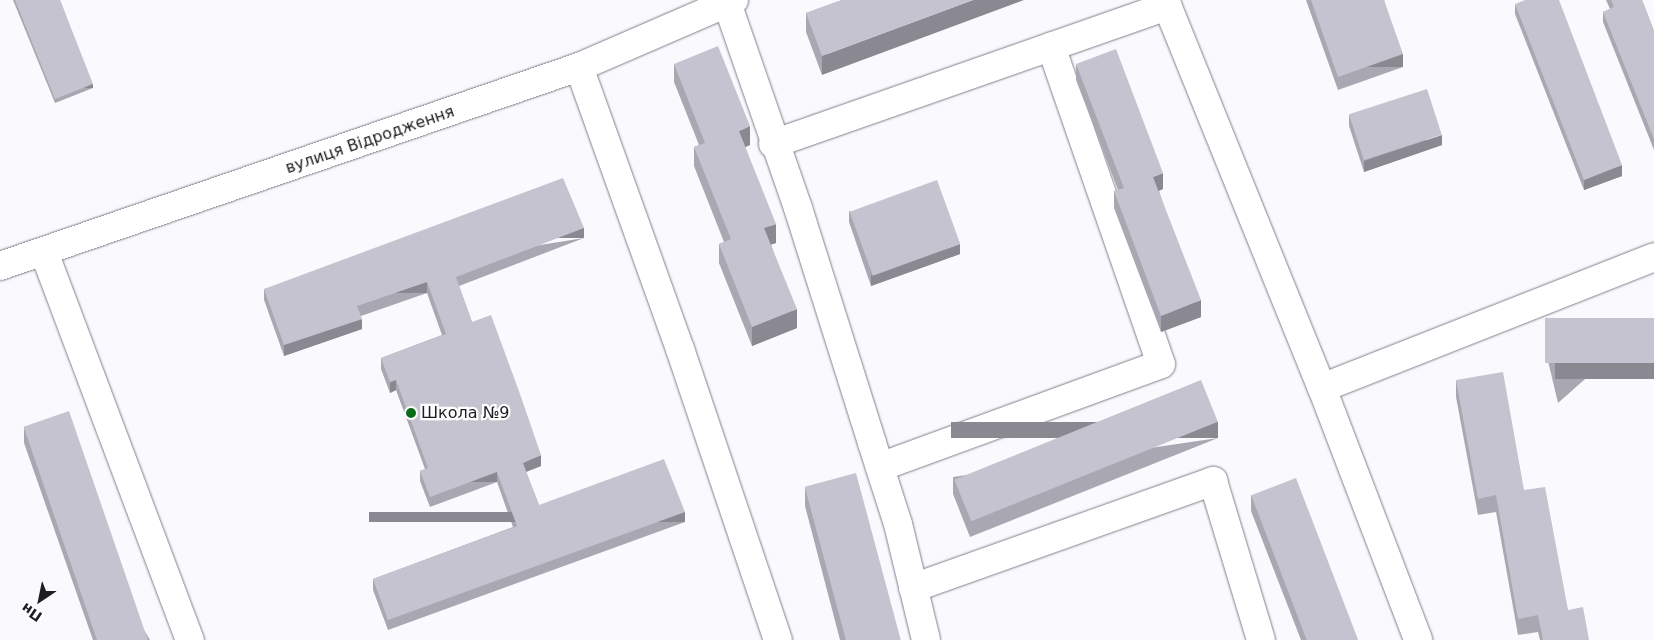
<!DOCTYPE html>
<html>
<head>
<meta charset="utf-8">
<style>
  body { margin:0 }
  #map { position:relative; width:1654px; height:640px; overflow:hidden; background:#faf9fe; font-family:"DejaVu Sans",sans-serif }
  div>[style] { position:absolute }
  .roads { filter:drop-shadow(0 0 1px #817f8a) drop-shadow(0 0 1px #817f8a) }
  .minor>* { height:28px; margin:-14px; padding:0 14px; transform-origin:14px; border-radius:14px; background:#fff }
  .wall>* { inset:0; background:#a9a8b2 }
  .shaded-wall>* { inset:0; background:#8a8891; transform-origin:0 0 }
  .building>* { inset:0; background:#c5c3cf; transform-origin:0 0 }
  .dots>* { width:14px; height:14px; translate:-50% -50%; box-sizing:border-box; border:2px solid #fff; border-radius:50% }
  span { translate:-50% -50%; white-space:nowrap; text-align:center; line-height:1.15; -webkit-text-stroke:4.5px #fff; paint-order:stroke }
  .street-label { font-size:16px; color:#1e1d22 }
  .poi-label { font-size:16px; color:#1e1d22 }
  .left { translate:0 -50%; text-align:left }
  .north { position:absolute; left:15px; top:575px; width:50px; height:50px; -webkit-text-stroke:4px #fff; paint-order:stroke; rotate:214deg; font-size:14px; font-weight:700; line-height:20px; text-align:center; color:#1e1d22 }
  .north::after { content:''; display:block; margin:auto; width:18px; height:22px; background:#1e1d22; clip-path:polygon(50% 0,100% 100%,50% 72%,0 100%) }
</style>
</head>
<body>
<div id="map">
  <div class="roads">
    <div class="minor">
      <div style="left:1165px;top:0;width:419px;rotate:68deg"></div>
      <div style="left:1322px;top:388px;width:270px;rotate:69.1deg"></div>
      <div style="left:727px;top:3px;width:217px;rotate:70.9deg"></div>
      <div style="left:798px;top:208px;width:246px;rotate:72.5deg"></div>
      <div style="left:872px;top:443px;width:85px;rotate:72.2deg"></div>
      <div style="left:898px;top:524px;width:119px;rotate:76.4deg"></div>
      <div style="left:579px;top:67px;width:300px;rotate:70.3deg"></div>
      <div style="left:680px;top:349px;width:307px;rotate:71.4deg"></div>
      <div style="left:773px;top:144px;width:418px;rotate:-19.3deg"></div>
      <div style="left:44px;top:252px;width:415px;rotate:69.4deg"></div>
      <div style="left:0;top:266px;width:612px;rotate:-18.97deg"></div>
      <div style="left:579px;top:67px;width:169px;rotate:-23.4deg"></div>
      <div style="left:1322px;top:388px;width:357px;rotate:-21.5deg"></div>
      <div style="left:880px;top:467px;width:299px;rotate:-20.1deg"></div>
      <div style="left:1161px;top:364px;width:336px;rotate:-109.1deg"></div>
      <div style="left:913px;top:588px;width:319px;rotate:-19.6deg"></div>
      <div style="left:1213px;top:481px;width:166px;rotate:73.2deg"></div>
    </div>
  </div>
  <div class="wall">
    <div style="clip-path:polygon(13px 0,60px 0,93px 88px,55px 103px)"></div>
    <div style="clip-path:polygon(842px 0,822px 75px,806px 32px,806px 13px)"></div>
    <div style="clip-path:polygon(1306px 0,1384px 0,1403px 67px,1338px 90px)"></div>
    <div style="clip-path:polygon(1606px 0,1642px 0,1654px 31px,1654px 150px,1603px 22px,1603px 12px,1610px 9px)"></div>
    <div style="clip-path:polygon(1515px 4px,1622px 176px,1584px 190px,1515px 14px)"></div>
    <div style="clip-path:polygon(674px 64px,750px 145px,745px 147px,776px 243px,771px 244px,797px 328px,752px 346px,719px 263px,719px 244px,724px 242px,694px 166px,694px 147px,699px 145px,674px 82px)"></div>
    <div style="clip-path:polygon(1076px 64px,1163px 189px,1159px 191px,1201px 317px,1161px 332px,1114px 208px,1114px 191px,1118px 190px,1076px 80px)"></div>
    <div style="clip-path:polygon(1349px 115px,1442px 145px,1364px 172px,1349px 126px)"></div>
    <div style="clip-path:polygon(849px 211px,960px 254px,871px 286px,849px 222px)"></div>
    <div style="clip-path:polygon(584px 238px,459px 286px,472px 322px,541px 466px,526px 472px,539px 505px,685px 522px,388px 630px,373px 590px,373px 579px,513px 527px,497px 482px,430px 507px,420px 481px,420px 471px,425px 469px,396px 390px,390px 393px,381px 369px,381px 358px,442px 335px,427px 293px,361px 316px,362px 329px,284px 356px,264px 300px,264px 289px)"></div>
    <div style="clip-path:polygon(1654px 318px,1558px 403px,1548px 361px,1548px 345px)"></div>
    <div style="clip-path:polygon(1456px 380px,1524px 490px,1568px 610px,1589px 640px,1540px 640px,1538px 632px,1518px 635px,1496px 512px,1478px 515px,1456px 397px)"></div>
    <div style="clip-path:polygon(24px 427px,150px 640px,93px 640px,24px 443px)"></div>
    <div style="clip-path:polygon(1218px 438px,970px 537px,953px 494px,953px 477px)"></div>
    <div style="clip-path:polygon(805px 487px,900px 640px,840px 640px,805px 506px)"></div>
    <div style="clip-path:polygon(1251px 495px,1358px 640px,1301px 640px,1251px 511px)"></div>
  </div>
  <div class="shaded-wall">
    <div style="clip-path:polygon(973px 0,1024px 0,822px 75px,822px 56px)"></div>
    <div style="left:1403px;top:54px;width:13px;height:69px;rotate:90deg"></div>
    <div style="left:93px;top:84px;width:4px;height:41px;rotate:90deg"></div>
    <div style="clip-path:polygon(750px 126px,750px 145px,739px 150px,739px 131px)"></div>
    <div style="clip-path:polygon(1442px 135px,1442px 145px,1364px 172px,1364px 161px)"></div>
    <div style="clip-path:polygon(1622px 165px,1622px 176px,1584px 190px,1584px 180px)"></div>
    <div style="clip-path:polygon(1163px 173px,1163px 189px,1153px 193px,1153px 177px)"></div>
    <div style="clip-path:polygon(776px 224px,776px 243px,764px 247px,764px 228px)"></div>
    <div style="left:584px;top:228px;width:10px;height:137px;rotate:90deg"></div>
    <div style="clip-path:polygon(960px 244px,960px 254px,871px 286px,871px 275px)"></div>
    <div style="left:427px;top:282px;width:11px;height:74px;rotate:90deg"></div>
    <div style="clip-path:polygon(1201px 300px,1201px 317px,1161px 332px,1161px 316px)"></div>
    <div style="clip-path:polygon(797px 309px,797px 328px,752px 346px,752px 327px)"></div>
    <div style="clip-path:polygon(362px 319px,362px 329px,284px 356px,284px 345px)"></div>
    <div style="left:1654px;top:363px;width:16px;height:99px;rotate:90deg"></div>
    <div style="clip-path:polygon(396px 380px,396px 390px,390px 393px,390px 382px)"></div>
    <div style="left:1218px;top:422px;width:16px;height:267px;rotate:90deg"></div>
    <div style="clip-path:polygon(541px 455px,541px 466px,523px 473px,523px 463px)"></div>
    <div style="left:497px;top:472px;width:10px;height:72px;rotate:90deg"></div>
    <div style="left:685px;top:512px;width:10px;height:316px;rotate:90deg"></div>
  </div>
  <div class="building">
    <div style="clip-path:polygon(15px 0,60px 0,93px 84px,55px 99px)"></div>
    <div style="clip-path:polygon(842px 0,973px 0,822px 56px,806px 13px)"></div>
    <div style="clip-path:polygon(1311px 0,1384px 0,1403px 54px,1338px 77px)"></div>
    <div style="clip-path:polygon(1525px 0,1559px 0,1622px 165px,1584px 180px,1515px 4px)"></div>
    <div style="clip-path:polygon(1611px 0,1642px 0,1654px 31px,1654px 139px,1603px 12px,1614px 7px)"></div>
    <div style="clip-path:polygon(718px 46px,750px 126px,739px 131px,776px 224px,764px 228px,797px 309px,752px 327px,719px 244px,731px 239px,694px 147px,705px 143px,674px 64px)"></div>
    <div style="clip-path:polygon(1116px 49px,1163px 173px,1153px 177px,1201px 300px,1161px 316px,1114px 191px,1124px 188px,1076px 64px)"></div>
    <div style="left:1427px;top:89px;width:48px;height:82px;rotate:72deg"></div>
    <div style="clip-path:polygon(563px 178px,584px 228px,456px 277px,472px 322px,491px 315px,520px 394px,541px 455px,523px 463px,539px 505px,664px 459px,685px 512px,388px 620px,373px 579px,517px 526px,497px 472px,430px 497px,420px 471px,428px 468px,396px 380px,390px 382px,381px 358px,446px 334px,427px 282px,357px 306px,362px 319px,284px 345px,264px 289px)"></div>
    <div style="left:937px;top:180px;width:68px;height:93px;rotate:70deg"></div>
    <div style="left:1654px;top:318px;width:45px;height:109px;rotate:90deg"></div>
    <div style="clip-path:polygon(1503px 372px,1524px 490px,1545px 487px,1568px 610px,1583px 607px,1589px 640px,1543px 640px,1538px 615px,1518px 619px,1496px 495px,1478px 499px,1456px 380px)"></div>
    <div style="left:1201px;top:380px;width:45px;height:266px;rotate:68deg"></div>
    <div style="left:69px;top:411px;width:243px;height:48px;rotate:71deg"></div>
    <div style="left:856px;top:473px;width:173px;height:53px;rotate:75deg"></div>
    <div style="left:1296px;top:478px;width:173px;height:48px;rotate:69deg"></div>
  </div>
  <div class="dots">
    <div style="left:411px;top:413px;background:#0a6c18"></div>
  </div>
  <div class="street-label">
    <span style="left:370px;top:140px;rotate:-19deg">вулиця Відродження</span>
  </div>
  <div class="poi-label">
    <span class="left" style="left:421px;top:413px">Школа №9</span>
  </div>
  <div class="north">Пн</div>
</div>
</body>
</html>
